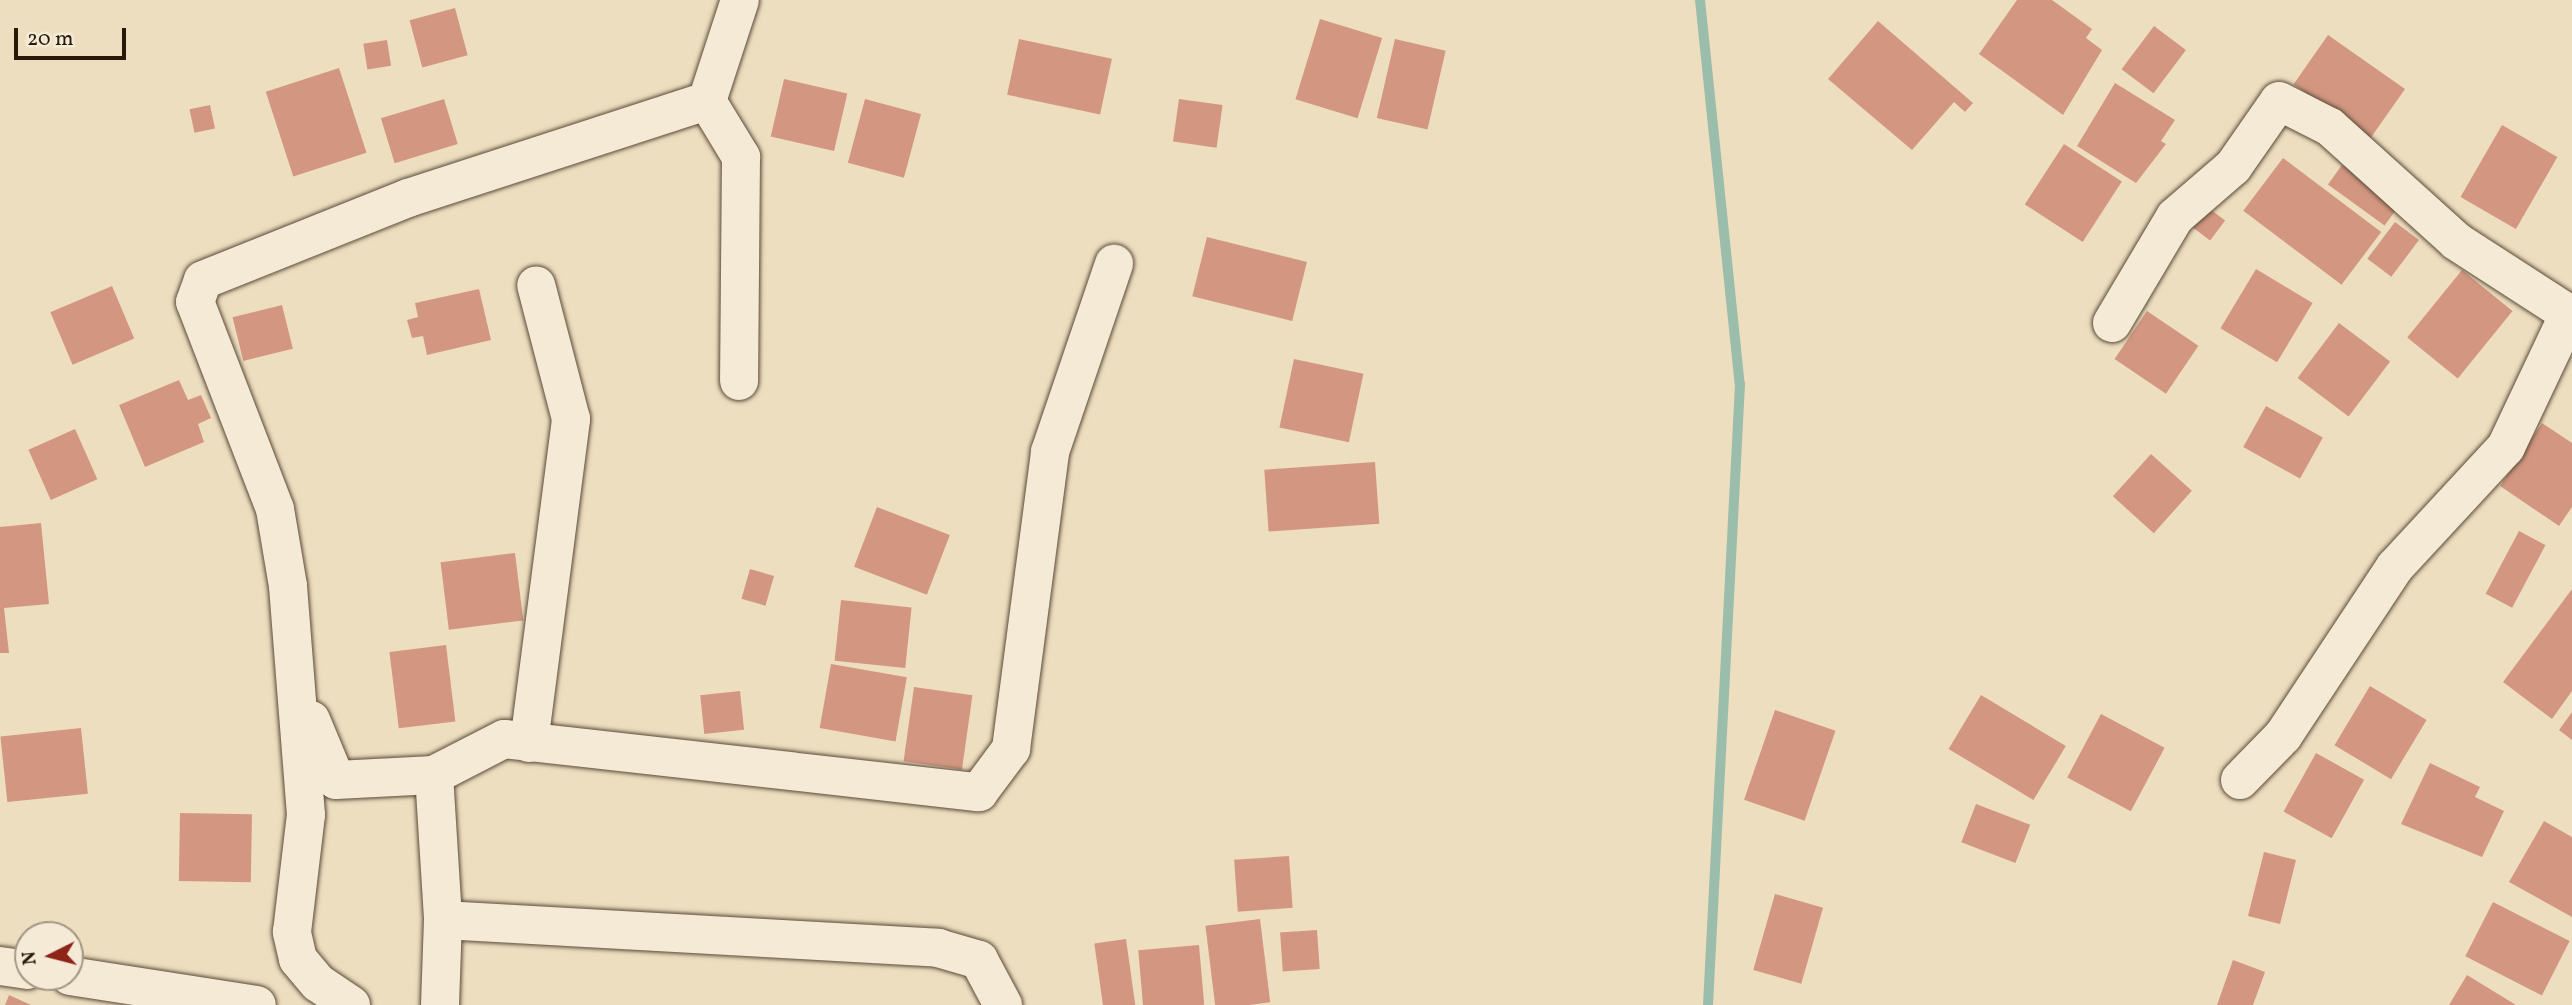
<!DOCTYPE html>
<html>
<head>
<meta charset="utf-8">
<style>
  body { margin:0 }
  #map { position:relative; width:2572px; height:1005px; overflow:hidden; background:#eedec0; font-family:Vollkorn,serif }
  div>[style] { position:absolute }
  .stream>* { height:10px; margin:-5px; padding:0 5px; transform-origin:5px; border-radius:5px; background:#9bbdac }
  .building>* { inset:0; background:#d39781; transform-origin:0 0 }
  .roads { filter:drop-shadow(0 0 2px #5a4b38) drop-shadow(0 0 2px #5a4b38) }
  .street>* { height:38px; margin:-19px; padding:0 19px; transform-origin:19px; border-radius:19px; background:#f4ead6 }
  span { translate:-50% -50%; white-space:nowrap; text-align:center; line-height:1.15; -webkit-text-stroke:7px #f4ead6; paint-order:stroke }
  .north { position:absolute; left:14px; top:921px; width:70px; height:70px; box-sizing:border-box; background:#f4ead6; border:2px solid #a29785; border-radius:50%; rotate:264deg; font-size:19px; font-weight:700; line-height:28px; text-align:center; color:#281a0b }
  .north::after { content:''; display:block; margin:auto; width:24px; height:32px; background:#8f2418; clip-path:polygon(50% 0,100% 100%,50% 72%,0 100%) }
  .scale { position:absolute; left:14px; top:28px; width:112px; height:32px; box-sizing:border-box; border:4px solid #281a0b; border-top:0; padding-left:9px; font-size:21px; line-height:24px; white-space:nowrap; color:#281a0b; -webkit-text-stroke:5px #f4ead6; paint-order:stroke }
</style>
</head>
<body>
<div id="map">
  <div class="stream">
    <div style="left:1700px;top:0;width:386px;rotate:84.1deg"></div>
    <div style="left:1740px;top:384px;width:622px;rotate:92.95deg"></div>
  </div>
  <div class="building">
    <div style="clip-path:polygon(2017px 0,2052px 0,2092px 29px,2086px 38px,2102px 50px,2063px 115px,1979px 54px)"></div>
    <div style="left:455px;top:8px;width:49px;height:47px;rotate:75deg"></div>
    <div style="left:1320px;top:19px;width:65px;height:84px;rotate:17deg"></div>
    <div style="clip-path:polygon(1878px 21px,1973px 103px,1965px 112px,1954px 102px,1912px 150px,1828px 79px)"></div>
    <div style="left:2154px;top:26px;width:40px;height:54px;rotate:37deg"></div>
    <div style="left:2328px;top:35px;width:94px;height:60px;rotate:35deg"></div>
    <div style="left:1019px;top:39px;width:95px;height:57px;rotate:12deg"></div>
    <div style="left:1395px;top:39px;width:52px;height:81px;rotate:13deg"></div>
    <div style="left:387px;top:40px;width:26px;height:24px;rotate:81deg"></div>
    <div style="left:339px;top:68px;width:89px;height:77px;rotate:72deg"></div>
    <div style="left:784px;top:79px;width:65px;height:59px;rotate:13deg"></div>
    <div style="clip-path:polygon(2115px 83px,2175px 120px,2161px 141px,2166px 144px,2136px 183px,2077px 146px)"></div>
    <div style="left:444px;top:99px;width:47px;height:66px;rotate:73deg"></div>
    <div style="left:865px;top:99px;width:58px;height:66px;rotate:15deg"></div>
    <div style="left:1179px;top:99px;width:44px;height:43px;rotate:8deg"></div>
    <div style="left:210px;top:105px;width:24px;height:21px;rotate:78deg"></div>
    <div style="left:2502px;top:125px;width:64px;height:83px;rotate:30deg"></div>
    <div style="left:2064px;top:144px;width:69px;height:72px;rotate:33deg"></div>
    <div style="left:2283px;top:158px;width:123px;height:66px;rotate:37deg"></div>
    <div style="left:2342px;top:165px;width:70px;height:24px;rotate:36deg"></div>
    <div style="left:2198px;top:200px;width:34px;height:25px;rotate:37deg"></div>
    <div style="left:2395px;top:222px;width:30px;height:46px;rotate:37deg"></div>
    <div style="left:1207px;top:237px;width:103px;height:61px;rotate:14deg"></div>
    <div style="left:2256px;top:269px;width:66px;height:69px;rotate:31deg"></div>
    <div style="left:2462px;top:270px;width:65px;height:87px;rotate:39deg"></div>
    <div style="left:112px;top:286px;width:57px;height:67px;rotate:67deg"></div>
    <div style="clip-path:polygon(479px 289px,491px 340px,427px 355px,423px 336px,412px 338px,407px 320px,418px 317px,415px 303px)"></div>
    <div style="left:282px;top:305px;width:45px;height:51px;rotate:76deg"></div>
    <div style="left:2147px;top:311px;width:62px;height:58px;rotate:34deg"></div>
    <div style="left:2339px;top:323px;width:64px;height:69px;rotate:37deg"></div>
    <div style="left:1294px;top:359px;width:71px;height:70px;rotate:12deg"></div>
    <div style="clip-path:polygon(179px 380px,188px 400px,201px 395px,211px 418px,198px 424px,204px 442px,145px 467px,119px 405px)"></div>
    <div style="left:2266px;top:406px;width:65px;height:47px;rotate:29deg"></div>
    <div style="clip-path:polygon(2542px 423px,2572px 443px,2572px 507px,2559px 526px,2500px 486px)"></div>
    <div style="left:75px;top:429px;width:55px;height:51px;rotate:66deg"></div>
    <div style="left:2151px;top:454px;width:55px;height:57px;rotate:42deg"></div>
    <div style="left:1375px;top:462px;width:62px;height:111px;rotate:86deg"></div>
    <div style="left:877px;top:507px;width:78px;height:64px;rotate:21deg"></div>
    <div style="clip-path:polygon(41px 523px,49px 604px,4px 608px,9px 653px,0 653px,0 527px)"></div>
    <div style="left:2519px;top:531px;width:30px;height:71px;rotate:28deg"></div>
    <div style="left:515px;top:553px;width:68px;height:75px;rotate:83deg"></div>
    <div style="left:750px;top:569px;width:25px;height:31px;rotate:16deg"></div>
    <div style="clip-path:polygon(2572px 589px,2572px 691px,2552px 719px,2503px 682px)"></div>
    <div style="left:841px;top:600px;width:71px;height:61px;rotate:6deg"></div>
    <div style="left:446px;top:645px;width:77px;height:57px;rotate:83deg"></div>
    <div style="left:831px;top:664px;width:77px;height:65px;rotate:10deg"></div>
    <div style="left:2370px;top:686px;width:66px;height:69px;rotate:31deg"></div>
    <div style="left:914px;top:687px;width:59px;height:75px;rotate:8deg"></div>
    <div style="left:740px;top:691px;width:39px;height:40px;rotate:84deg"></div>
    <div style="left:1981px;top:695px;width:99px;height:63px;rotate:31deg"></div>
    <div style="left:1775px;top:710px;width:64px;height:95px;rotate:19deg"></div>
    <div style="clip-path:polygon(2572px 712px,2572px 740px,2559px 730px)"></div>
    <div style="left:2101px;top:714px;width:72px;height:72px;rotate:28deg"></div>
    <div style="left:81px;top:728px;width:66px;height:81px;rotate:84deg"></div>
    <div style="left:2316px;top:753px;width:55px;height:67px;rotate:29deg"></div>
    <div style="clip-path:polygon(2430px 763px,2480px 787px,2475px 797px,2504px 811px,2482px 857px,2401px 824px)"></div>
    <div style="left:1976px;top:804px;width:58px;height:41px;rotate:21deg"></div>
    <div style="left:180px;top:813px;width:72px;height:68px;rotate:1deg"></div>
    <div style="clip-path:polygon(2544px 821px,2572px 837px,2572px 917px,2509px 882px)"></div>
    <div style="left:2264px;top:852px;width:33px;height:66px;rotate:14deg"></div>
    <div style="left:1289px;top:856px;width:52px;height:55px;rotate:86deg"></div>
    <div style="left:1775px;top:894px;width:50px;height:79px;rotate:16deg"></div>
    <div style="left:2493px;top:902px;width:86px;height:61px;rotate:27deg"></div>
    <div style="left:1260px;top:919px;width:84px;height:55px;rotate:83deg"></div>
    <div style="left:1317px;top:930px;width:39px;height:37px;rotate:86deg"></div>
    <div style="left:1126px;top:939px;width:67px;height:32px;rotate:82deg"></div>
    <div style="left:1199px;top:945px;width:60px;height:61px;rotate:85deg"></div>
    <div style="clip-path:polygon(2233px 960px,2265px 972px,2253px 1005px,2217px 1005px)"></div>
    <div style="clip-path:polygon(2467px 975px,2516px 1005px,2449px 1005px)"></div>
    <div style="clip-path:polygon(9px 995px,31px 1005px,5px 1005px)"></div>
  </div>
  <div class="roads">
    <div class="street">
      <div style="left:707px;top:101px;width:106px;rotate:-71.9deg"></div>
      <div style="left:2112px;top:323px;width:123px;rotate:-59.3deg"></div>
      <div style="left:2175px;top:217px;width:77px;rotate:-40.8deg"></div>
      <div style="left:2233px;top:167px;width:80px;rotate:-55.1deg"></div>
      <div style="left:2279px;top:101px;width:57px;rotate:27deg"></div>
      <div style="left:2330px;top:127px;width:170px;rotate:42.1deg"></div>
      <div style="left:2456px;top:241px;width:138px;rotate:32.9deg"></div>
      <div style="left:311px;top:720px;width:65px;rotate:67.4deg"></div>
      <div style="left:336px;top:780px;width:98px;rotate:-2.9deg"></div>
      <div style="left:434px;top:775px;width:79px;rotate:-27.2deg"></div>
      <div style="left:504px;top:739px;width:478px;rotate:6.4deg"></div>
      <div style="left:979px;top:792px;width:54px;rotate:-53.3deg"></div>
      <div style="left:1011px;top:749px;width:300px;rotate:-82.5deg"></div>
      <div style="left:1050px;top:452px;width:199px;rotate:-71.2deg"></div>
      <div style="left:529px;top:743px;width:327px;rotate:-82.6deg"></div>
      <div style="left:571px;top:419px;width:138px;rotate:-104.6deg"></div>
      <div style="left:434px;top:775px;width:145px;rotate:86.4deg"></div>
      <div style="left:2240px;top:780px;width:62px;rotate:-45.7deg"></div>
      <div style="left:2283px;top:736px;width:203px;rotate:-56.5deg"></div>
      <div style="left:2395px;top:567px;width:163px;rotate:-47.2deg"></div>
      <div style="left:2506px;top:447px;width:147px;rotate:-64.7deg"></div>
      <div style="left:0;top:966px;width:28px;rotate:8deg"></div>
      <div style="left:70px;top:976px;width:189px;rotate:8.8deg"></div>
      <div style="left:351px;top:1005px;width:40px;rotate:-146deg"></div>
      <div style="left:318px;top:983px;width:31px;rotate:-130deg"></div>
      <div style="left:298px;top:959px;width:28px;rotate:-103deg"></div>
      <div style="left:292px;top:932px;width:118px;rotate:-83.2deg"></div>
      <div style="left:306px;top:815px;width:230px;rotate:-94.5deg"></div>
      <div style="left:288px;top:586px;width:78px;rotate:-99.6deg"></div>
      <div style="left:275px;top:509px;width:222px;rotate:-111.1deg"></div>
      <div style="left:195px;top:302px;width:23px;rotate:-70deg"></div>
      <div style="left:203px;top:280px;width:221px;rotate:-21.8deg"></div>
      <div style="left:408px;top:198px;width:314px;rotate:-18deg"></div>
      <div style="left:707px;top:101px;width:66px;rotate:58.7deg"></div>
      <div style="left:741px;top:157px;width:224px;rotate:90.5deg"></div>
      <div style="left:440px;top:1005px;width:85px;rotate:-88deg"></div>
      <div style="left:443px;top:920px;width:496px;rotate:3.2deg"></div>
      <div style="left:938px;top:948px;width:43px;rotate:16.3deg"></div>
      <div style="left:979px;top:960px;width:51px;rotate:61.9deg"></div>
    </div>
  </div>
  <div class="north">N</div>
  <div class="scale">20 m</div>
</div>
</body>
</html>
